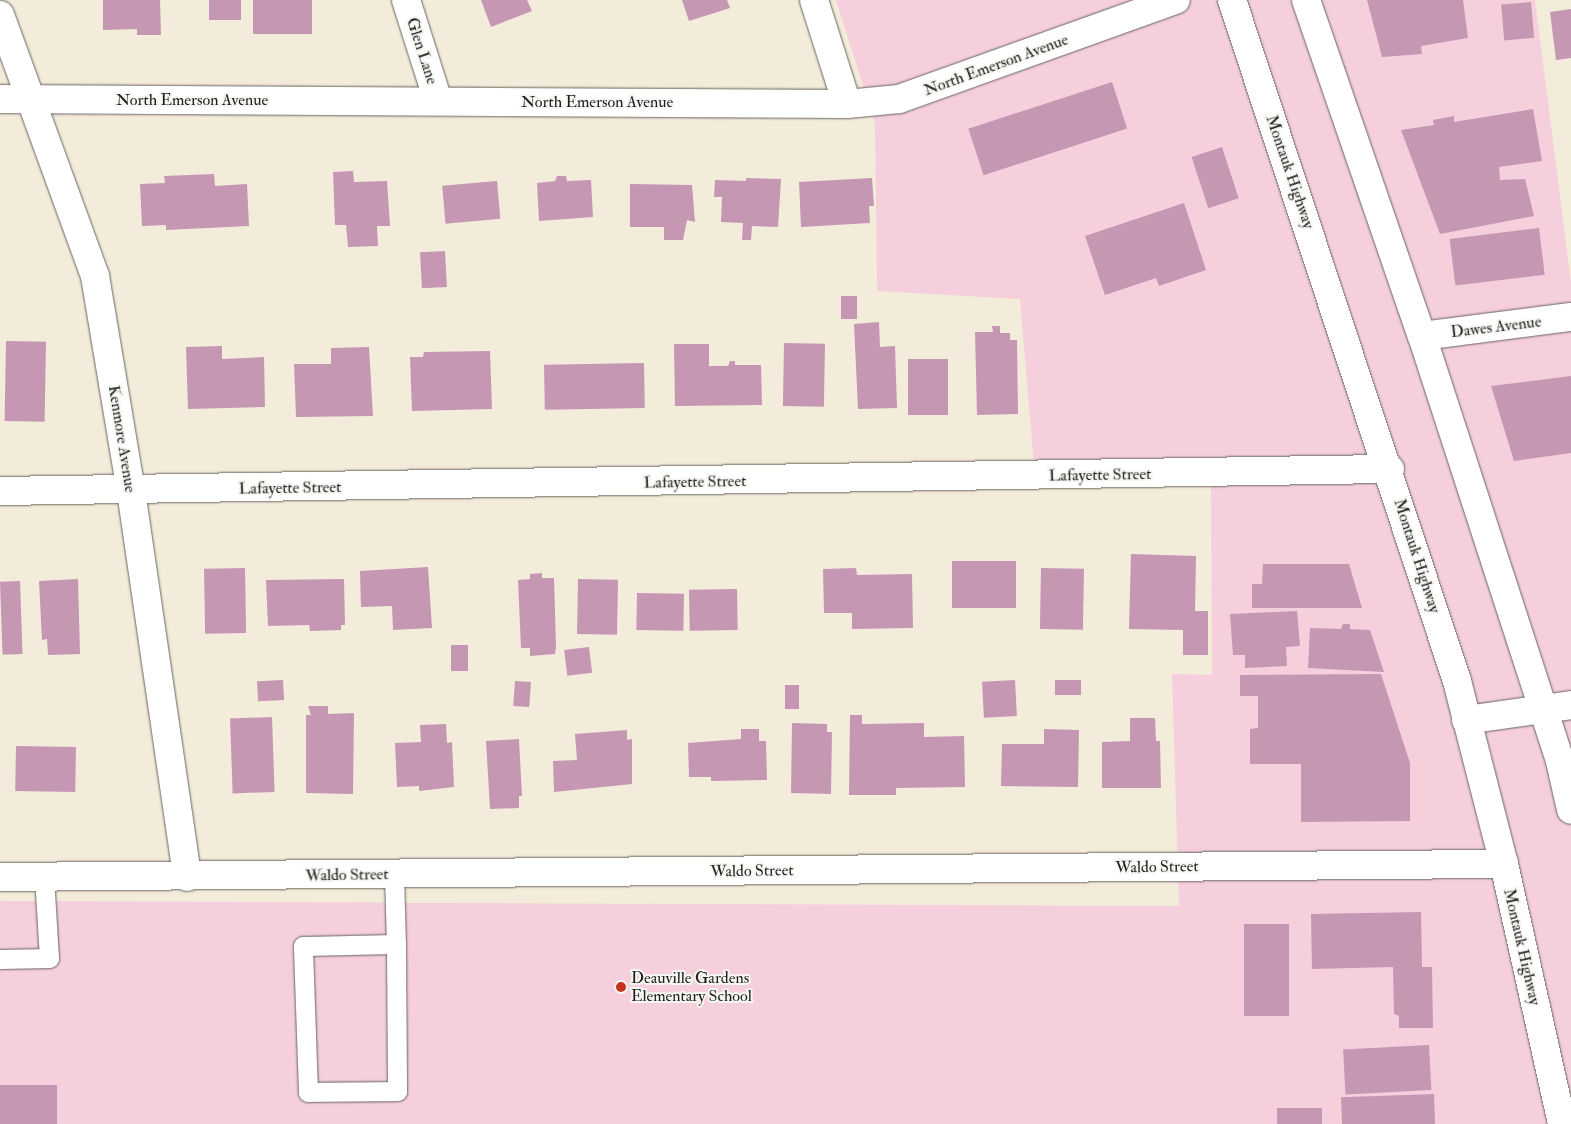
<!DOCTYPE html>
<html>
<head>
<meta charset="utf-8">
<style>
  body { margin:0 }
  #map { position:relative; width:1571px; height:1124px; overflow:hidden; background:#f3ecdb; font-family:"IM FELL Double Pica",serif }
  div>[style] { position:absolute }
  .built>* { inset:0; background:#f5cfdb }
  .building>* { inset:0; background:#c597b3; transform-origin:0 0 }
  .roads { filter:drop-shadow(0 0 1px #67655f) drop-shadow(0 0 1px #67655f) }
  .lane>* { height:19px; margin:-9.5px; padding:0 9.5px; transform-origin:9.5px; border-radius:9.5px; background:#fff }
  .street>* { height:28px; margin:-14px; padding:0 14px; transform-origin:14px; border-radius:14px; background:#fff }
  .primary>* { height:28px; margin:-14px; padding:0 14px; transform-origin:14px; border-radius:14px; background:#fff }
  .dots>* { width:14px; height:14px; translate:-50% -50%; box-sizing:border-box; border:2px solid #f6f6f2; border-radius:50% }
  span { translate:-50% -50%; white-space:nowrap; text-align:center; line-height:1.15; -webkit-text-stroke:4px #f6f6f2; paint-order:stroke }
  .street-label { font-size:16px; color:#1c1c1c }
  .poi-label { font-size:16px; color:#1c1c1c }
  .left { translate:0 -50%; text-align:left }
</style>
</head>
<body>
<div id="map">
  <div class="built">
    <div style="clip-path:polygon(836px 0,1535px 0,1571px 283px,1571px 1124px,0 1124px,0 901px,1179px 906px,1172px 674px,1212px 675px,1211px 478px,1035px 477px,1020px 299px,877px 291px,875px 124px)"></div>
  </div>
  <div class="building">
    <div style="clip-path:polygon(103px 0,160px 0,161px 35px,137px 35px,137px 29px,103px 30px)"></div>
    <div style="left:209px;top:0;width:32px;height:20px"></div>
    <div style="left:253px;top:0;width:59px;height:34px"></div>
    <div style="clip-path:polygon(481px 0,527px 0,532px 11px,491px 27px)"></div>
    <div style="clip-path:polygon(682px 0,727px 0,730px 8px,689px 21px)"></div>
    <div style="clip-path:polygon(1367px 0,1463px 0,1468px 38px,1421px 46px,1422px 54px,1382px 57px)"></div>
    <div style="left:1531px;top:2px;width:36px;height:30px;rotate:85deg"></div>
    <div style="clip-path:polygon(1571px 9px,1571px 58px,1556px 60px,1550px 12px)"></div>
    <div style="left:1112px;top:82px;width:49px;height:151px;rotate:72deg"></div>
    <div style="clip-path:polygon(1533px 109px,1542px 161px,1499px 167px,1500px 180px,1525px 179px,1534px 216px,1440px 234px,1401px 130px,1434px 125px,1433px 120px,1454px 116px,1454px 122px)"></div>
    <div style="left:1222px;top:147px;width:54px;height:32px;rotate:72deg"></div>
    <div style="clip-path:polygon(353px 171px,354px 182px,387px 181px,390px 226px,377px 226px,378px 246px,348px 247px,346px 225px,335px 225px,333px 172px)"></div>
    <div style="clip-path:polygon(214px 174px,215px 186px,247px 184px,249px 226px,166px 230px,166px 225px,142px 226px,140px 184px,165px 183px,164px 176px)"></div>
    <div style="clip-path:polygon(557px 176px,566px 176px,567px 181px,591px 180px,593px 217px,539px 221px,537px 183px,555px 181px)"></div>
    <div style="clip-path:polygon(746px 178px,781px 179px,778px 227px,752px 226px,751px 240px,742px 240px,743px 223px,721px 222px,722px 197px,714px 197px,715px 180px,746px 181px)"></div>
    <div style="clip-path:polygon(872px 178px,874px 206px,869px 206px,870px 223px,801px 227px,799px 182px)"></div>
    <div style="left:497px;top:181px;width:38px;height:55px;rotate:85deg"></div>
    <div style="clip-path:polygon(630px 184px,692px 185px,695px 222px,687px 220px,683px 240px,664px 240px,664px 227px,630px 227px)"></div>
    <div style="clip-path:polygon(1184px 203px,1206px 270px,1159px 286px,1156px 278px,1105px 295px,1085px 236px)"></div>
    <div style="left:1539px;top:228px;width:47px;height:90px;rotate:83deg"></div>
    <div style="left:445px;top:251px;width:36px;height:25px;rotate:87deg"></div>
    <div style="left:841px;top:296px;width:16px;height:23px"></div>
    <div style="clip-path:polygon(879px 322px,880px 347px,895px 346px,897px 408px,858px 409px,854px 324px)"></div>
    <div style="clip-path:polygon(992px 326px,1000px 326px,1000px 333px,1010px 333px,1010px 340px,1017px 340px,1018px 414px,977px 415px,975px 332px,993px 332px)"></div>
    <div style="left:6px;top:341px;width:40px;height:80px;rotate:1deg"></div>
    <div style="left:784px;top:343px;width:41px;height:63px;rotate:1deg"></div>
    <div style="clip-path:polygon(674px 344px,709px 344px,709px 366px,728px 366px,730px 361px,735px 361px,735px 365px,761px 365px,762px 405px,675px 406px)"></div>
    <div style="clip-path:polygon(222px 346px,222px 359px,264px 357px,265px 407px,188px 409px,186px 347px)"></div>
    <div style="clip-path:polygon(369px 347px,373px 416px,296px 417px,294px 364px,331px 364px,331px 348px)"></div>
    <div style="clip-path:polygon(490px 351px,492px 409px,412px 411px,410px 357px,423px 357px,424px 352px)"></div>
    <div style="left:908px;top:359px;width:40px;height:56px"></div>
    <div style="left:644px;top:363px;width:45px;height:100px;rotate:89deg"></div>
    <div style="clip-path:polygon(1571px 376px,1571px 453px,1514px 461px,1491px 386px)"></div>
    <div style="clip-path:polygon(1131px 554px,1196px 556px,1195px 611px,1208px 611px,1208px 655px,1183px 655px,1183px 630px,1129px 629px)"></div>
    <div style="left:952px;top:561px;width:64px;height:47px"></div>
    <div style="clip-path:polygon(1263px 564px,1349px 564px,1362px 608px,1252px 608px,1252px 584px,1262px 584px)"></div>
    <div style="clip-path:polygon(428px 567px,432px 628px,393px 630px,392px 606px,361px 607px,360px 571px)"></div>
    <div style="left:245px;top:568px;width:65px;height:41px;rotate:89deg"></div>
    <div style="clip-path:polygon(856px 568px,857px 575px,912px 574px,913px 628px,852px 629px,852px 613px,824px 613px,823px 569px)"></div>
    <div style="left:1041px;top:568px;width:43px;height:61px;rotate:1deg"></div>
    <div style="clip-path:polygon(542px 573px,542px 578px,554px 578px,556px 647px,555px 654px,530px 656px,530px 648px,521px 648px,518px 580px,530px 579px,530px 574px)"></div>
    <div style="clip-path:polygon(78px 579px,80px 654px,48px 655px,47px 639px,42px 640px,39px 581px)"></div>
    <div style="clip-path:polygon(344px 579px,345px 625px,341px 625px,341px 630px,310px 631px,309px 625px,268px 626px,266px 580px)"></div>
    <div style="left:578px;top:579px;width:40px;height:55px;rotate:1deg"></div>
    <div style="left:20px;top:581px;width:73px;height:20px;rotate:88deg"></div>
    <div style="left:737px;top:589px;width:41px;height:48px;rotate:89deg"></div>
    <div style="left:637px;top:593px;width:47px;height:37px;rotate:1deg"></div>
    <div style="clip-path:polygon(1297px 611px,1300px 646px,1286px 647px,1287px 666px,1245px 668px,1245px 655px,1233px 655px,1230px 614px)"></div>
    <div style="clip-path:polygon(1343px 624px,1350px 624px,1350px 629px,1370px 630px,1384px 672px,1308px 668px,1310px 628px,1341px 629px)"></div>
    <div style="left:451px;top:645px;width:17px;height:26px"></div>
    <div style="left:589px;top:647px;width:26px;height:25px;rotate:83deg"></div>
    <div style="clip-path:polygon(1381px 674px,1410px 763px,1410px 821px,1301px 822px,1301px 764px,1250px 764px,1250px 729px,1258px 728px,1258px 696px,1240px 696px,1240px 675px)"></div>
    <div style="left:283px;top:680px;width:20px;height:26px;rotate:87deg"></div>
    <div style="left:1015px;top:680px;width:36px;height:33px;rotate:87deg"></div>
    <div style="left:1081px;top:680px;width:15px;height:26px;rotate:90deg"></div>
    <div style="left:515px;top:681px;width:16px;height:25px;rotate:4deg"></div>
    <div style="left:785px;top:685px;width:14px;height:24px"></div>
    <div style="clip-path:polygon(308px 706px,328px 706px,328px 714px,354px 713px,353px 794px,306px 793px,306px 715px,311px 715px)"></div>
    <div style="clip-path:polygon(850px 715px,862px 715px,862px 724px,924px 723px,924px 737px,964px 736px,965px 787px,896px 788px,896px 795px,849px 795px)"></div>
    <div style="left:272px;top:717px;width:75px;height:42px;rotate:88deg"></div>
    <div style="clip-path:polygon(1130px 718px,1155px 718px,1156px 741px,1160px 741px,1161px 788px,1102px 788px,1102px 742px,1130px 741px)"></div>
    <div style="clip-path:polygon(792px 723px,827px 724px,827px 732px,832px 732px,831px 794px,791px 793px)"></div>
    <div style="clip-path:polygon(446px 724px,447px 743px,452px 742px,454px 787px,419px 791px,419px 786px,397px 787px,395px 743px,421px 742px,420px 725px)"></div>
    <div style="clip-path:polygon(741px 729px,759px 729px,759px 741px,766px 741px,767px 780px,711px 781px,711px 777px,689px 777px,688px 743px,741px 739px)"></div>
    <div style="clip-path:polygon(1044px 729px,1079px 730px,1078px 787px,1001px 786px,1002px 744px,1044px 744px)"></div>
    <div style="clip-path:polygon(627px 730px,627px 740px,632px 739px,632px 784px,554px 792px,553px 761px,577px 760px,575px 734px)"></div>
    <div style="clip-path:polygon(519px 739px,522px 796px,519px 796px,519px 808px,490px 809px,486px 741px)"></div>
    <div style="left:16px;top:746px;width:60px;height:45px;rotate:1deg"></div>
    <div style="clip-path:polygon(1421px 912px,1422px 967px,1432px 967px,1433px 1028px,1399px 1028px,1399px 1016px,1394px 1014px,1393px 967px,1312px 969px,1311px 914px)"></div>
    <div style="left:1244px;top:924px;width:45px;height:92px"></div>
    <div style="left:1429px;top:1045px;width:45px;height:86px;rotate:87deg"></div>
    <div style="left:57px;top:1085px;width:39px;height:57px;rotate:90deg"></div>
    <div style="left:1434px;top:1094px;width:30px;height:93px;rotate:88deg"></div>
    <div style="left:1322px;top:1108px;width:16px;height:45px;rotate:90deg"></div>
  </div>
  <div class="roads">
    <div class="lane">
      <div style="left:394px;top:874px;width:70px;rotate:88.4deg"></div>
      <div style="left:396px;top:944px;width:147px;rotate:89.6deg"></div>
      <div style="left:397px;top:1091px;width:89px;rotate:179.4deg"></div>
      <div style="left:308px;top:1092px;width:146px;rotate:-92deg"></div>
      <div style="left:303px;top:946px;width:93px;rotate:-1.2deg"></div>
      <div style="left:0;top:959px;width:49px;rotate:-1.2deg"></div>
      <div style="left:49px;top:958px;width:81px;rotate:-93.5deg"></div>
    </div>
    <div class="street">
      <div style="left:406px;top:0;width:106px;rotate:72.4deg"></div>
      <div style="left:814px;top:0;width:109px;rotate:72.4deg"></div>
      <div style="left:1306px;top:0;width:355px;rotate:71deg"></div>
      <div style="left:1422px;top:336px;width:447px;rotate:72deg"></div>
      <div style="left:1560px;top:761px;width:50px;rotate:77.3deg"></div>
      <div style="left:0;top:15px;width:278px;rotate:70deg"></div>
      <div style="left:95px;top:276px;width:218px;rotate:80.5deg"></div>
      <div style="left:131px;top:491px;width:390px;rotate:81.7deg"></div>
      <div style="left:0;top:99px;width:847px;rotate:0.34deg"></div>
      <div style="left:847px;top:104px;width:52px;rotate:-5.5deg"></div>
      <div style="left:899px;top:99px;width:294px;rotate:-19.7deg"></div>
      <div style="left:1422px;top:336px;width:150px;rotate:-7.3deg"></div>
      <div style="left:0;top:491px;width:1390px;rotate:-0.91deg"></div>
      <div style="left:1466px;top:720px;width:106px;rotate:-8.1deg"></div>
      <div style="left:0;top:877px;width:1504px;rotate:-0.5deg"></div>
    </div>
    <div class="primary">
      <div style="left:1232px;top:0;width:717px;rotate:71.72deg"></div>
      <div style="left:1457px;top:681px;width:189px;rotate:75.6deg"></div>
      <div style="left:1504px;top:864px;width:266px;rotate:77.4deg"></div>
    </div>
  </div>
  <div class="dots">
    <div style="left:621px;top:987px;background:#c8321e"></div>
  </div>
  <div class="street-label">
    <span style="left:422px;top:51px;rotate:72deg">Glen Lane</span>
    <span style="left:996px;top:65px;rotate:-20deg">North Emerson Avenue</span>
    <span style="left:192px;top:100px">North Emerson Avenue</span>
    <span style="left:597px;top:102px">North Emerson Avenue</span>
    <span style="left:1290px;top:172px;rotate:71deg">Montauk Highway</span>
    <span style="left:1496px;top:327px;rotate:-7deg">Dawes Avenue</span>
    <span style="left:122px;top:439px;rotate:81deg">Kenmore Avenue</span>
    <span style="left:1100px;top:475px;rotate:-1deg">Lafayette Street</span>
    <span style="left:695px;top:482px;rotate:-1deg">Lafayette Street</span>
    <span style="left:290px;top:488px;rotate:-1deg">Lafayette Street</span>
    <span style="left:1417px;top:556px;rotate:72deg">Montauk Highway</span>
    <span style="left:1157px;top:867px;rotate:-1deg">Waldo Street</span>
    <span style="left:752px;top:871px;rotate:-1deg">Waldo Street</span>
    <span style="left:347px;top:875px;rotate:-1deg">Waldo Street</span>
    <span style="left:1522px;top:947px;rotate:77deg">Montauk Highway</span>
  </div>
  <div class="poi-label">
    <span class="left" style="left:631px;top:987px">Deauville Gardens<br>Elementary School</span>
  </div>
</div>
</body>
</html>
